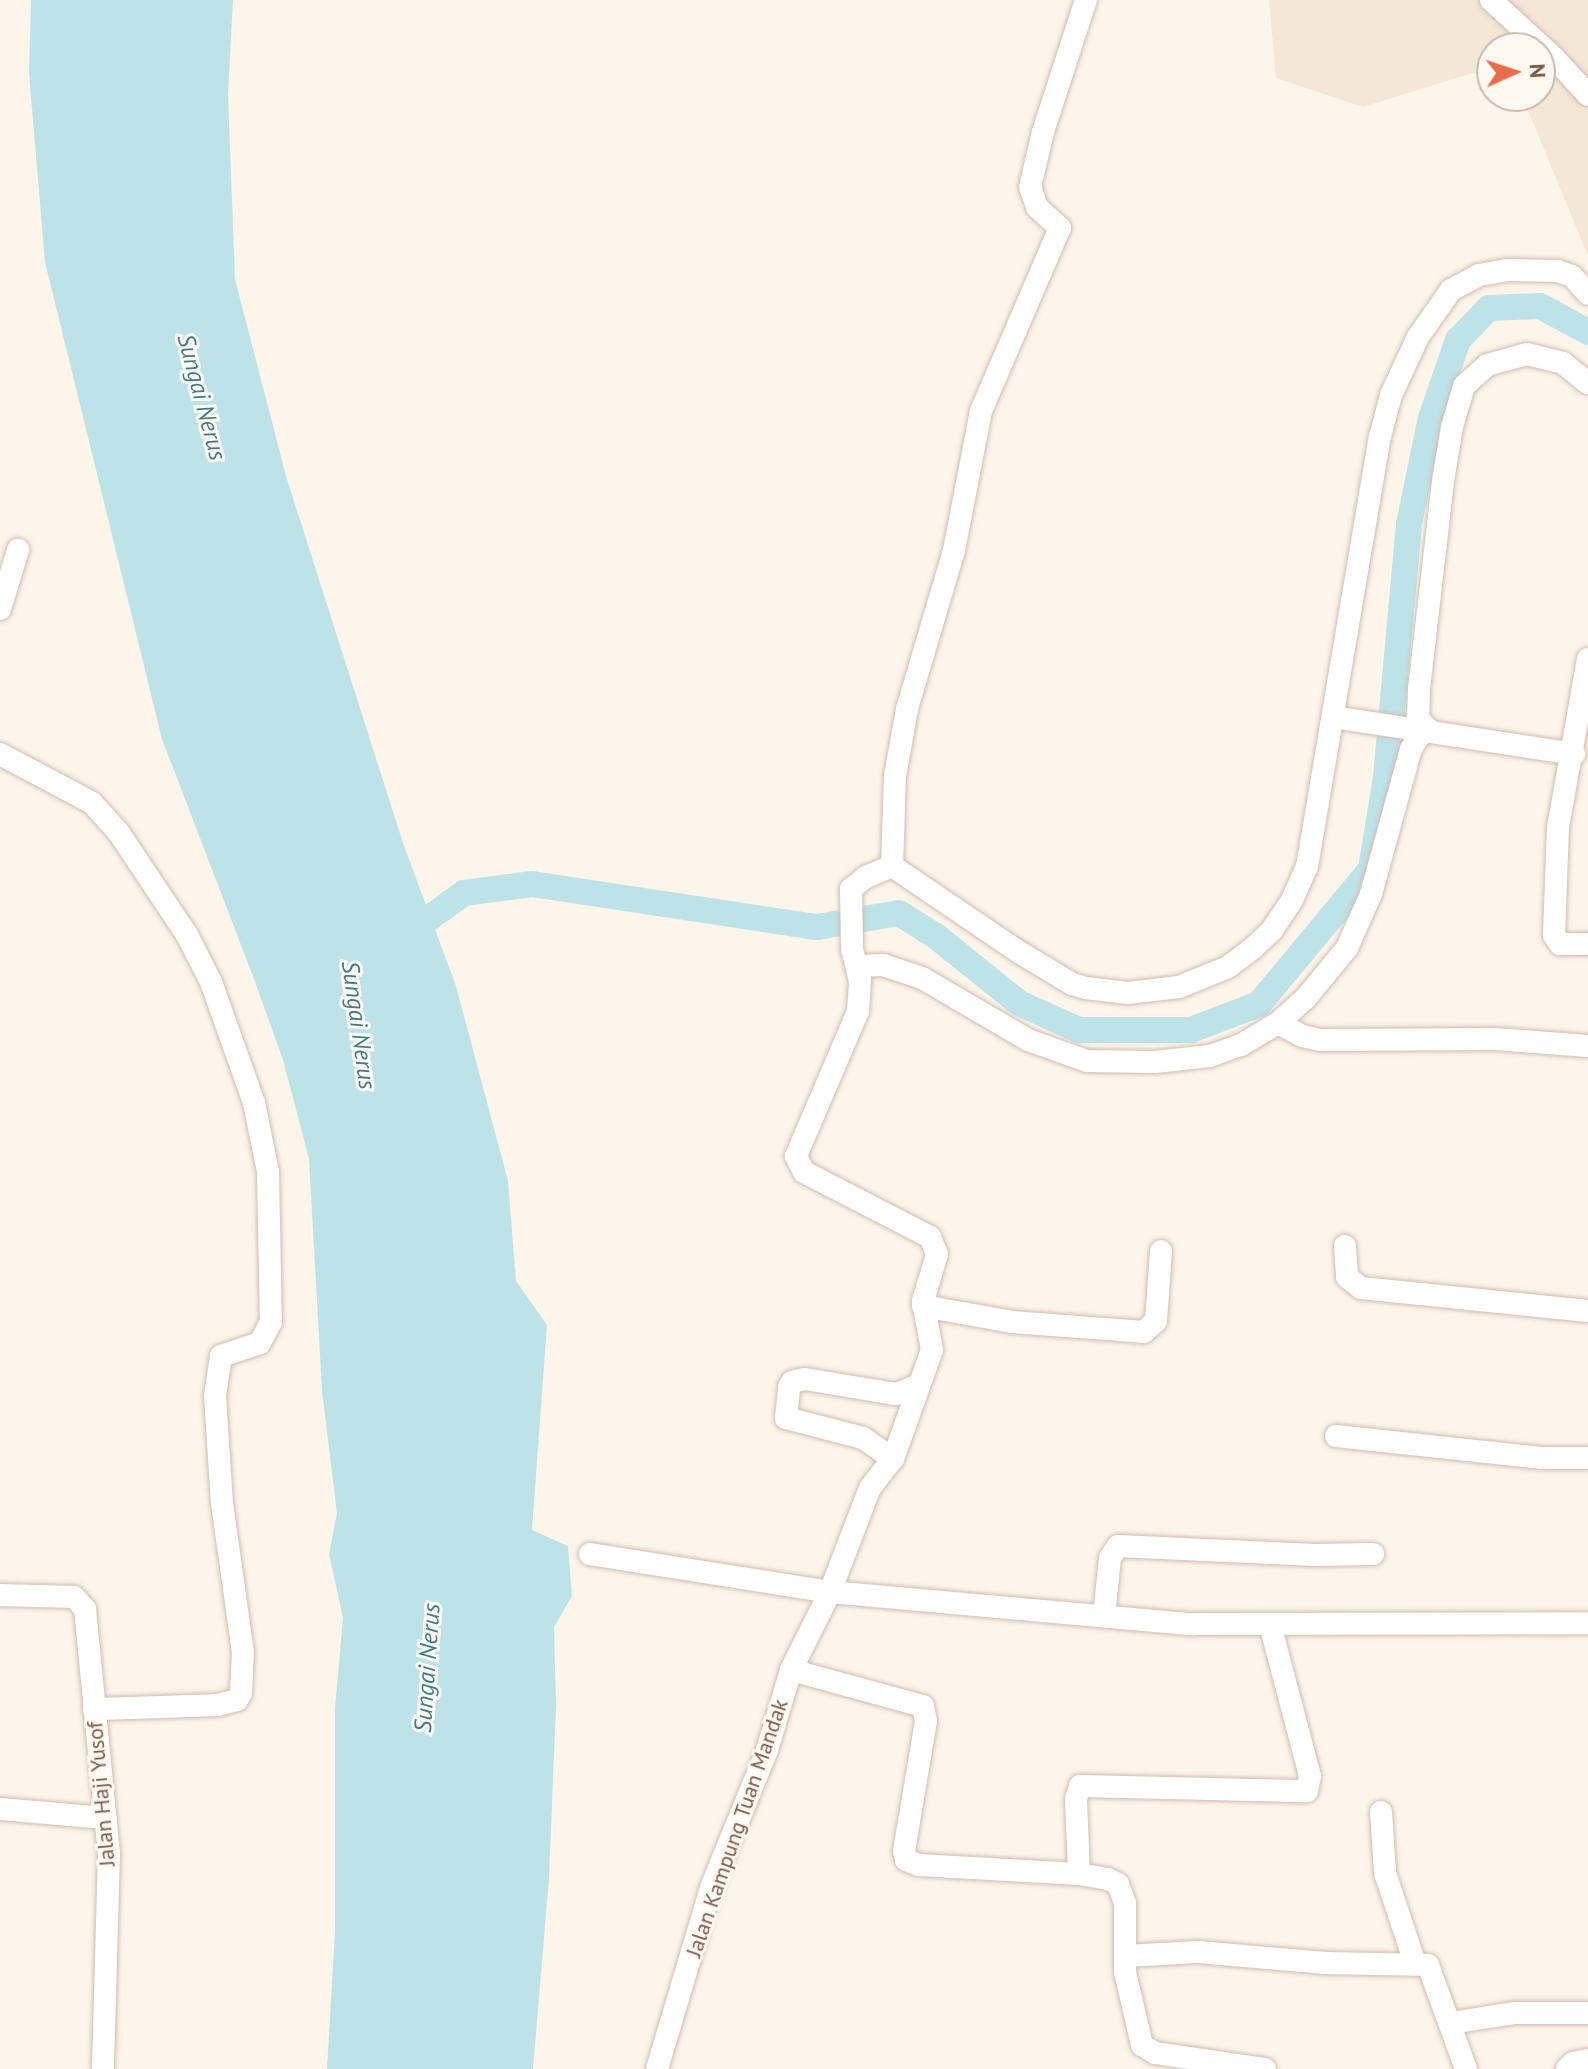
<!DOCTYPE html>
<html>
<head>
<meta charset="utf-8">
<style>
  body { margin:0 }
  #map { position:relative; width:1588px; height:2069px; overflow:hidden; background:#fdf5ea; font-family:"PT Sans",sans-serif }
  div>[style] { position:absolute }
  .residential>* { inset:0; background:#f5e7d8 }
  .water>* { inset:0; background:#bde3e8 }
  .river>* { height:26px; margin:-13px; padding:0 13px; transform-origin:13px; border-radius:13px; background:#bde3e8 }
  .roads { filter:drop-shadow(0 0 2px #d0bdae) drop-shadow(0 0 2px #d0bdae) }
  .minor>* { height:22px; margin:-11px; padding:0 11px; transform-origin:11px; border-radius:11px; background:#fff }
  span { translate:-50% -50%; white-space:nowrap; text-align:center; line-height:1.15; -webkit-text-stroke:6px #fff9f1; paint-order:stroke }
  .street-label { font-size:22px; color:#795b4c }
  .water-label { font-size:24px; color:#417b86; font-style:italic }
  .north { position:absolute; left:1476px; top:32px; width:80px; height:80px; box-sizing:border-box; background:#fff9f1; border:2px solid #c9baaf; border-radius:50%; rotate:87deg; font-size:22px; font-weight:700; line-height:32px; text-align:center; color:#795b4c }
  .north::after { content:''; display:block; margin:auto; width:28px; height:36px; background:#e96d4d; clip-path:polygon(50% 0,100% 100%,50% 72%,0 100%) }
</style>
</head>
<body>
<div id="map">
  <div class="residential">
    <div style="clip-path:polygon(1269px 0,1588px 0,1588px 256px,1522px 96px,1540px 96px,1540px 48px,1492px 48px,1492px 67px,1363px 107px,1276px 78px)"></div>
  </div>
  <div class="water">
    <div style="clip-path:polygon(31px 0,233px 0,228px 94px,235px 279px,286px 476px,403px 843px,456px 986px,508px 1181px,516px 1281px,547px 1325px,532px 1530px,568px 1546px,572px 1596px,554px 1627px,556px 1705px,549px 1878px,533px 2069px,327px 2069px,335px 1931px,335px 1708px,343px 1618px,329px 1554px,337px 1513px,322px 1391px,309px 1159px,283px 1060px,254px 979px,162px 739px,45px 262px,29px 73px)"></div>
  </div>
  <div class="river">
    <div style="left:402px;top:938px;width:77px;rotate:-36deg"></div>
    <div style="left:464px;top:893px;width:69px;rotate:-7.5deg"></div>
    <div style="left:532px;top:884px;width:288px;rotate:8.6deg"></div>
    <div style="left:817px;top:927px;width:83px;rotate:-9.7deg"></div>
    <div style="left:899px;top:913px;width:45px;rotate:32.3deg"></div>
    <div style="left:937px;top:937px;width:105px;rotate:38.8deg"></div>
    <div style="left:1019px;top:1003px;width:66px;rotate:24.2deg"></div>
    <div style="left:1079px;top:1030px;width:112px"></div>
    <div style="left:1191px;top:1030px;width:73px;rotate:-20.9deg"></div>
    <div style="left:1259px;top:1004px;width:175px;rotate:-50.3deg"></div>
    <div style="left:1371px;top:869px;width:93px;rotate:-80.7deg"></div>
    <div style="left:1386px;top:777px;width:254px;rotate:-84.8deg"></div>
    <div style="left:1409px;top:524px;width:108px;rotate:-78.3deg"></div>
    <div style="left:1431px;top:418px;width:83px;rotate:-70.9deg"></div>
    <div style="left:1458px;top:340px;width:45px;rotate:-45.9deg"></div>
    <div style="left:1489px;top:308px;width:51px;rotate:-2.2deg"></div>
    <div style="left:1540px;top:306px;width:55px;rotate:28.4deg"></div>
  </div>
  <div class="roads">
    <div class="minor">
      <div style="left:1491px;top:0;width:86px;rotate:42.6deg"></div>
      <div style="left:1554px;top:58px;width:50px;rotate:47.4deg"></div>
      <div style="left:0;top:609px;width:62px;rotate:-73deg"></div>
      <div style="left:1588px;top:659px;width:171px;rotate:100.1deg"></div>
      <div style="left:1558px;top:827px;width:108px;rotate:92.1deg"></div>
      <div style="left:1554px;top:935px;width:11px;rotate:56deg"></div>
      <div style="left:1560px;top:944px;width:28px"></div>
      <div style="left:1333px;top:717px;width:244px;rotate:8.7deg"></div>
      <div style="left:0;top:754px;width:104px;rotate:28deg"></div>
      <div style="left:92px;top:803px;width:40px;rotate:48deg"></div>
      <div style="left:119px;top:833px;width:123px;rotate:56.3deg"></div>
      <div style="left:187px;top:935px;width:53px;rotate:62.9deg"></div>
      <div style="left:211px;top:982px;width:128px;rotate:70.4deg"></div>
      <div style="left:254px;top:1103px;width:70px;rotate:78.5deg"></div>
      <div style="left:268px;top:1172px;width:150px;rotate:88.9deg"></div>
      <div style="left:271px;top:1322px;width:24px;rotate:118deg"></div>
      <div style="left:260px;top:1343px;width:41px;rotate:161.6deg"></div>
      <div style="left:221px;top:1356px;width:40px;rotate:98.5deg"></div>
      <div style="left:215px;top:1396px;width:107px;rotate:86.3deg"></div>
      <div style="left:222px;top:1503px;width:150px;rotate:82deg"></div>
      <div style="left:243px;top:1652px;width:41px;rotate:92.8deg"></div>
      <div style="left:241px;top:1693px;width:8px;rotate:120deg"></div>
      <div style="left:237px;top:1700px;width:21px;rotate:166deg"></div>
      <div style="left:217px;top:1705px;width:123px;rotate:178.1deg"></div>
      <div style="left:892px;top:866px;width:153px;rotate:34.1deg"></div>
      <div style="left:1019px;top:952px;width:62px;rotate:31.1deg"></div>
      <div style="left:1072px;top:984px;width:15px;rotate:16deg"></div>
      <div style="left:1086px;top:988px;width:42px;rotate:6.8deg"></div>
      <div style="left:1128px;top:993px;width:51px;rotate:-6.7deg"></div>
      <div style="left:1179px;top:987px;width:53px;rotate:-22.2deg"></div>
      <div style="left:1228px;top:967px;width:31px;rotate:-37deg"></div>
      <div style="left:1253px;top:948px;width:26px;rotate:-43deg"></div>
      <div style="left:1272px;top:930px;width:36px;rotate:-56deg"></div>
      <div style="left:1292px;top:900px;width:36px;rotate:-66deg"></div>
      <div style="left:1307px;top:867px;width:436px;rotate:-80.4deg"></div>
      <div style="left:1380px;top:437px;width:43px;rotate:-75.3deg"></div>
      <div style="left:1391px;top:395px;width:64px;rotate:-65deg"></div>
      <div style="left:1418px;top:337px;width:57px;rotate:-54.9deg"></div>
      <div style="left:1451px;top:290px;width:32px;rotate:-28deg"></div>
      <div style="left:1479px;top:275px;width:28px;rotate:-10deg"></div>
      <div style="left:1507px;top:270px;width:51px;rotate:1.1deg"></div>
      <div style="left:1558px;top:271px;width:15px;rotate:20deg"></div>
      <div style="left:1572px;top:276px;width:24px;rotate:48deg"></div>
      <div style="left:892px;top:866px;width:90px;rotate:-88.1deg"></div>
      <div style="left:895px;top:776px;width:68px;rotate:-79.8deg"></div>
      <div style="left:907px;top:709px;width:166px;rotate:-73.5deg"></div>
      <div style="left:954px;top:550px;width:142px;rotate:-79deg"></div>
      <div style="left:981px;top:411px;width:199px;rotate:-66.7deg"></div>
      <div style="left:1060px;top:228px;width:31px;rotate:-138deg"></div>
      <div style="left:1037px;top:207px;width:21px;rotate:-109deg"></div>
      <div style="left:1030px;top:187px;width:57px;rotate:-76.7deg"></div>
      <div style="left:1043px;top:132px;width:139px;rotate:-72deg"></div>
      <div style="left:857px;top:966px;width:26px;rotate:-2deg"></div>
      <div style="left:883px;top:965px;width:41px;rotate:18.4deg"></div>
      <div style="left:922px;top:978px;width:123px;rotate:30.3deg"></div>
      <div style="left:1028px;top:1040px;width:63px;rotate:19.6deg"></div>
      <div style="left:1087px;top:1061px;width:68px;rotate:0.8deg"></div>
      <div style="left:1155px;top:1062px;width:55px;rotate:-6.2deg"></div>
      <div style="left:1210px;top:1056px;width:33px;rotate:-20deg"></div>
      <div style="left:1241px;top:1045px;width:43px;rotate:-30.7deg"></div>
      <div style="left:1278px;top:1023px;width:36px;rotate:-42deg"></div>
      <div style="left:1305px;top:999px;width:66px;rotate:-50.5deg"></div>
      <div style="left:1347px;top:948px;width:59px;rotate:-66deg"></div>
      <div style="left:1371px;top:894px;width:150px;rotate:-74.6deg"></div>
      <div style="left:1411px;top:749px;width:15px;rotate:-58deg"></div>
      <div style="left:1419px;top:736px;width:12px;rotate:-31deg"></div>
      <div style="left:1429px;top:730px;width:16px;rotate:-135deg"></div>
      <div style="left:1418px;top:719px;width:30px;rotate:-88deg"></div>
      <div style="left:1419px;top:689px;width:209px;rotate:-83.4deg"></div>
      <div style="left:1443px;top:481px;width:55px;rotate:-80.5deg"></div>
      <div style="left:1452px;top:427px;width:43px;rotate:-73.7deg"></div>
      <div style="left:1464px;top:386px;width:31px;rotate:-42deg"></div>
      <div style="left:1487px;top:365px;width:41px;rotate:-15.4deg"></div>
      <div style="left:1527px;top:354px;width:37px;rotate:14deg"></div>
      <div style="left:1563px;top:363px;width:32px;rotate:39deg"></div>
      <div style="left:1278px;top:1023px;width:27px;rotate:28deg"></div>
      <div style="left:1302px;top:1036px;width:19px;rotate:12deg"></div>
      <div style="left:1321px;top:1040px;width:174px;rotate:-0.3deg"></div>
      <div style="left:1495px;top:1039px;width:93px;rotate:4.3deg"></div>
      <div style="left:1345px;top:1246px;width:31px;rotate:86deg"></div>
      <div style="left:1347px;top:1277px;width:18px;rotate:38deg"></div>
      <div style="left:1361px;top:1288px;width:228px;rotate:5.8deg"></div>
      <div style="left:923px;top:1306px;width:90px;rotate:10.2deg"></div>
      <div style="left:1012px;top:1322px;width:132px;rotate:4.3deg"></div>
      <div style="left:1144px;top:1332px;width:16px;rotate:-43deg"></div>
      <div style="left:1156px;top:1321px;width:70px;rotate:-85.9deg"></div>
      <div style="left:1336px;top:1436px;width:208px;rotate:6.1deg"></div>
      <div style="left:1543px;top:1458px;width:45px"></div>
      <div style="left:893px;top:1459px;width:37px;rotate:-145deg"></div>
      <div style="left:863px;top:1438px;width:80px;rotate:-165.4deg"></div>
      <div style="left:786px;top:1418px;width:31px;rotate:-84deg"></div>
      <div style="left:789px;top:1387px;width:6px;rotate:-59deg"></div>
      <div style="left:792px;top:1382px;width:13px;rotate:-13deg"></div>
      <div style="left:805px;top:1379px;width:92px;rotate:9.4deg"></div>
      <div style="left:896px;top:1394px;width:25px;rotate:-21deg"></div>
      <div style="left:590px;top:1554px;width:243px;rotate:9deg"></div>
      <div style="left:830px;top:1592px;width:363px;rotate:5.1deg"></div>
      <div style="left:1192px;top:1624px;width:396px;rotate:-0.1deg"></div>
      <div style="left:0;top:1595px;width:74px;rotate:1.5deg"></div>
      <div style="left:74px;top:1597px;width:16px;rotate:47deg"></div>
      <div style="left:85px;top:1609px;width:244px;rotate:84.4deg"></div>
      <div style="left:109px;top:1852px;width:217px;rotate:91.6deg"></div>
      <div style="left:1104px;top:1616px;width:58px;rotate:-84.1deg"></div>
      <div style="left:1110px;top:1558px;width:14px;rotate:-56deg"></div>
      <div style="left:1118px;top:1546px;width:197px;rotate:2.6deg"></div>
      <div style="left:1315px;top:1555px;width:58px;rotate:-1deg"></div>
      <div style="left:791px;top:1670px;width:137px;rotate:15.3deg"></div>
      <div style="left:923px;top:1706px;width:15px;rotate:79deg"></div>
      <div style="left:926px;top:1721px;width:132px;rotate:99.6deg"></div>
      <div style="left:904px;top:1851px;width:9px;rotate:77deg"></div>
      <div style="left:906px;top:1860px;width:14px;rotate:21deg"></div>
      <div style="left:919px;top:1865px;width:160px;rotate:3.2deg"></div>
      <div style="left:1079px;top:1874px;width:29px;rotate:10deg"></div>
      <div style="left:1108px;top:1879px;width:11px;rotate:27deg"></div>
      <div style="left:1118px;top:1884px;width:20px;rotate:70deg"></div>
      <div style="left:1125px;top:1903px;width:69px;rotate:90deg"></div>
      <div style="left:1125px;top:1972px;width:75px;rotate:76.9deg"></div>
      <div style="left:1142px;top:2045px;width:15px;rotate:32deg"></div>
      <div style="left:1155px;top:2053px;width:111px;rotate:8.3deg"></div>
      <div style="left:0;top:1809px;width:106px;rotate:4.9deg"></div>
      <div style="left:1381px;top:1812px;width:61px;rotate:86.2deg"></div>
      <div style="left:1385px;top:1873px;width:95px;rotate:71.6deg"></div>
      <div style="left:1079px;top:1874px;width:75px;rotate:-92.3deg"></div>
      <div style="left:1076px;top:1799px;width:14px;rotate:-73deg"></div>
      <div style="left:1080px;top:1786px;width:227px;rotate:1.3deg"></div>
      <div style="left:1307px;top:1791px;width:15px;rotate:-79deg"></div>
      <div style="left:1310px;top:1776px;width:156px;rotate:-104.8deg"></div>
      <div style="left:1125px;top:1956px;width:73px;rotate:-3.1deg"></div>
      <div style="left:1198px;top:1952px;width:128px;rotate:4.9deg"></div>
      <div style="left:1326px;top:1963px;width:102px;rotate:1.1deg"></div>
      <div style="left:1428px;top:1965px;width:111px;rotate:69.9deg"></div>
      <div style="left:1451px;top:2023px;width:65px;rotate:-8.9deg"></div>
      <div style="left:1515px;top:2013px;width:73px"></div>
      <div style="left:657px;top:2069px;width:192px;rotate:-73.4deg"></div>
      <div style="left:712px;top:1885px;width:146px;rotate:-67.8deg"></div>
      <div style="left:767px;top:1750px;width:84px;rotate:-73.3deg"></div>
      <div style="left:791px;top:1670px;width:87px;rotate:-63.4deg"></div>
      <div style="left:830px;top:1592px;width:111px;rotate:-69deg"></div>
      <div style="left:870px;top:1488px;width:37px;rotate:-52deg"></div>
      <div style="left:893px;top:1459px;width:116px;rotate:-70.3deg"></div>
      <div style="left:932px;top:1350px;width:50px;rotate:-100.4deg"></div>
      <div style="left:923px;top:1301px;width:49px;rotate:-73.4deg"></div>
      <div style="left:937px;top:1254px;width:18px;rotate:-112deg"></div>
      <div style="left:930px;top:1237px;width:142px;rotate:-152.7deg"></div>
      <div style="left:804px;top:1172px;width:18px;rotate:-117deg"></div>
      <div style="left:796px;top:1156px;width:158px;rotate:-66.8deg"></div>
      <div style="left:858px;top:1011px;width:30px;rotate:-86deg"></div>
      <div style="left:860px;top:981px;width:32px;rotate:-104deg"></div>
      <div style="left:852px;top:950px;width:61px;rotate:-90.9deg"></div>
      <div style="left:851px;top:889px;width:19px;rotate:-39deg"></div>
      <div style="left:866px;top:877px;width:28px;rotate:-23deg"></div>
      <div style="left:1567px;top:2069px;width:8px;rotate:-45deg"></div>
      <div style="left:1573px;top:2063px;width:15px;rotate:-11deg"></div>
    </div>
  </div>
  <div class="street-label">
    <span style="left:101px;top:1794px;rotate:-95deg">Jalan Haji Yusof</span>
    <span style="left:737px;top:1828px;rotate:-71deg">Jalan Kampung Tuan Mandak</span>
  </div>
  <div class="water-label">
    <span style="left:202px;top:397px;rotate:75deg">Sungai Nerus</span>
    <span style="left:359px;top:1025px;rotate:82deg">Sungai Nerus</span>
    <span style="left:427px;top:1668px;rotate:-86deg">Sungai Nerus</span>
  </div>
  <div class="north">N</div>
</div>
</body>
</html>
